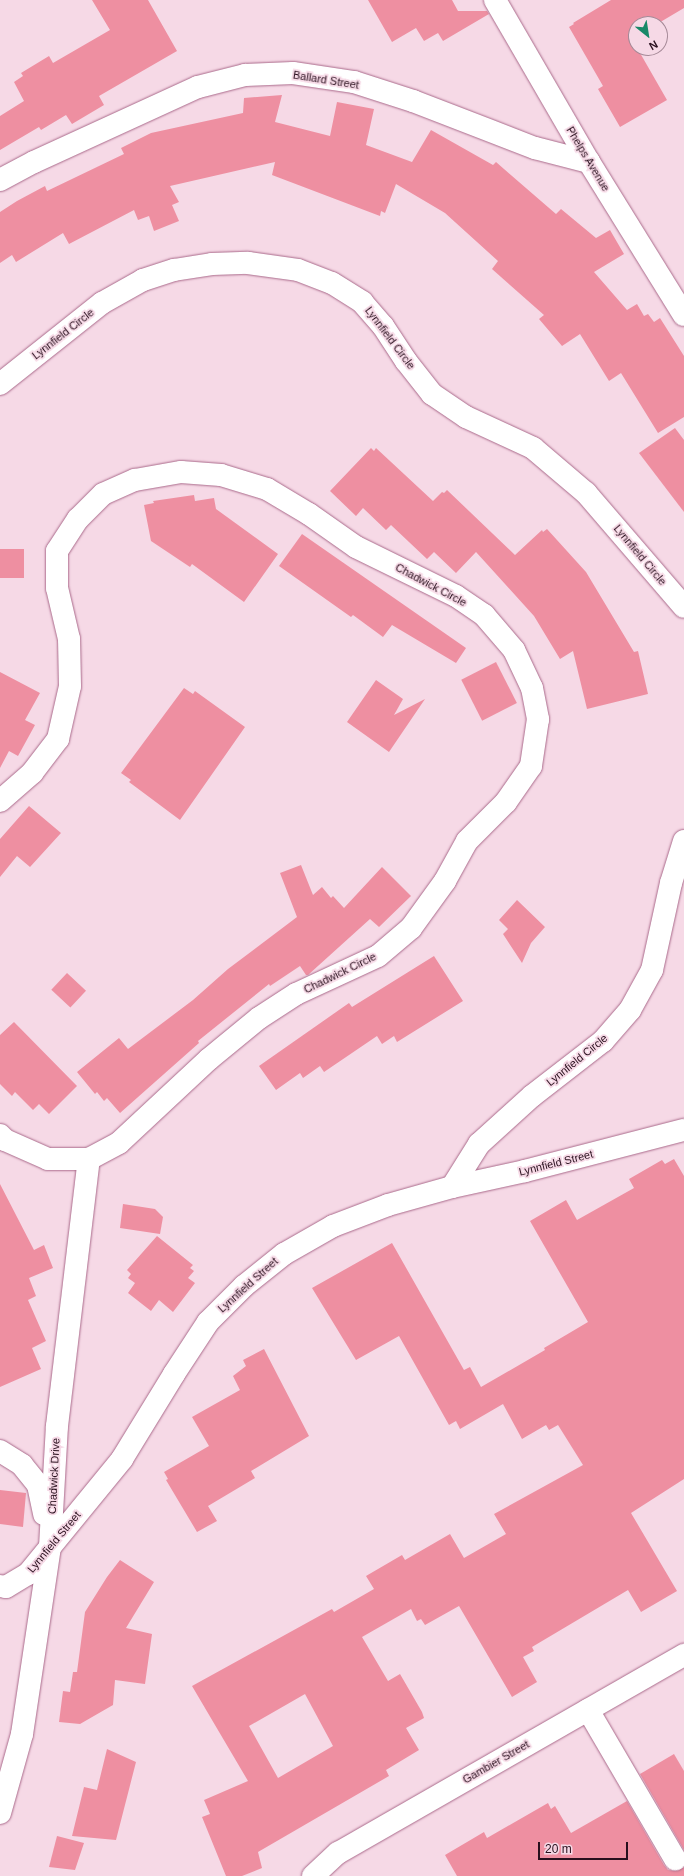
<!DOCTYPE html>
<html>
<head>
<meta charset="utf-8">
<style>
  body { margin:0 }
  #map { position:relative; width:684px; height:1876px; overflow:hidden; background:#f6d9e6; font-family:Helvetica,sans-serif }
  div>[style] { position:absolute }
  .building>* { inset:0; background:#ee8fa1; transform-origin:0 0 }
  .roads { filter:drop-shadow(0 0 1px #aa6a8b) drop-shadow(0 0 1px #aa6a8b) }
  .minor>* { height:22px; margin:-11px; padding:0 11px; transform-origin:11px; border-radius:11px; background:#fff }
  span { translate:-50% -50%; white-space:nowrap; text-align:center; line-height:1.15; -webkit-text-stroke:3.5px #f6d9e6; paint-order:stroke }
  .street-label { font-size:11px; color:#280f1d }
  .north { position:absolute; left:628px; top:16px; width:40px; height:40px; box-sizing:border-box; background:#f6d9e6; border:1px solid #a48896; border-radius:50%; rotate:150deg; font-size:11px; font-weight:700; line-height:16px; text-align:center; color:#280f1d }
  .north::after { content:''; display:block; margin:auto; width:14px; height:18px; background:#188968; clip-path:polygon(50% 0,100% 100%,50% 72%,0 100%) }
  .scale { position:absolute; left:538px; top:1842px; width:90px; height:18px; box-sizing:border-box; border:2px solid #280f1d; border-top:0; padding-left:5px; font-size:12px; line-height:14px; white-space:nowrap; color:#280f1d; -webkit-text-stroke:3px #f6d9e6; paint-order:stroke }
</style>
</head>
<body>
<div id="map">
  <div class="building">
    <div style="clip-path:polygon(92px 0,148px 0,177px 51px,99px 96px,104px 105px,72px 124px,66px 115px,41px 130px,39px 127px,0 150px,0 116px,24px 101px,14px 82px,23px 76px,21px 73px,49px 56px,53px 63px,110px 30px)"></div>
    <div style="clip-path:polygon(368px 0,452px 0,458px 11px,487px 11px,489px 14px,443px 41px,438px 33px,424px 41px,416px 28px,392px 42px)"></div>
    <div style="clip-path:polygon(611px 0,684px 0,684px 8px,657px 24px,636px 24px,636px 36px,632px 39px,667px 100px,620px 127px,598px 89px,603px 86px,569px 27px,574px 24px,573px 23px)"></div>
    <div style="clip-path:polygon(282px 95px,275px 122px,330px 136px,337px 102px,374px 109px,366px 145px,412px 162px,431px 130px,493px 165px,496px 162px,556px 214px,561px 209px,596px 238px,610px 230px,624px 254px,594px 272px,627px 310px,637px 304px,644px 316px,648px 314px,654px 322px,660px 318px,684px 356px,684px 417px,658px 433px,621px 373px,609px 381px,580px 334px,562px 346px,539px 319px,544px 315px,492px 269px,498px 261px,445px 213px,396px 184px,385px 213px,381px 211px,380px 216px,272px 175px,275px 162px,170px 186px,179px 202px,172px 205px,179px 221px,154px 231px,149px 216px,138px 220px,134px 210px,69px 244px,63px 233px,16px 262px,12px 255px,0 263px,0 212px,17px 201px,45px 186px,47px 191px,124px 154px,121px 148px,151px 133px,243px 113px,244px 98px)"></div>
    <div style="clip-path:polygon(675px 428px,684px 440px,684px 512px,639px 453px)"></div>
    <div style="clip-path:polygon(371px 448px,374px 451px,376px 448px,433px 501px,442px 492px,444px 493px,447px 490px,515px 555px,542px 530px,543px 532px,547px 529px,586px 572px,634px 652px,638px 651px,648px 694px,587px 709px,573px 651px,560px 659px,534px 616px,476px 552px,456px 573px,434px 552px,427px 559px,391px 525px,386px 530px,363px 508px,356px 516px,330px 491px)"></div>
    <div style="clip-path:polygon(194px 495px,195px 501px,214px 498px,216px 509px,278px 554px,244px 602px,192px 564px,190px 567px,151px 541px,144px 505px,154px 503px,153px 501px)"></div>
    <div style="clip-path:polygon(302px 534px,466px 648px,456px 663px,392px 625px,383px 637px,353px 615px,351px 617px,279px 566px)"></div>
    <div style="left:0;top:549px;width:24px;height:29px"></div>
    <div style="left:496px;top:662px;width:46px;height:39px;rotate:63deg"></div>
    <div style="clip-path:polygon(0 672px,40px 693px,25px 720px,35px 725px,18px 756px,9px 751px,0 768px)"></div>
    <div style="clip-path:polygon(376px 680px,403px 699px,394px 715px,425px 699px,389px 752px,347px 722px)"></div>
    <div style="clip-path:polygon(184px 688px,193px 694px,195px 691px,245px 727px,180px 820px,129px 782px,131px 780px,121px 773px)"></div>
    <div style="clip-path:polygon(29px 806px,61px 833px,30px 867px,17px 856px,0 877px,0 839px)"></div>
    <div style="clip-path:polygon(301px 865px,313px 895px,322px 887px,331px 898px,333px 896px,344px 908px,382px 867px,411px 896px,379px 927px,370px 919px,308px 975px,306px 975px,300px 966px,270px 986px,269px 984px,198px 1041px,199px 1043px,120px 1113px,107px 1098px,104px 1101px,97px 1092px,95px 1094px,77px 1072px,119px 1038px,128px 1049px,193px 1000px,228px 969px,297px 917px,280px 873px)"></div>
    <div style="clip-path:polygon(517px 900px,545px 927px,531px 943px,522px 963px,503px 934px,508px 929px,499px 920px)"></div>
    <div style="clip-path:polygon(434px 956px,463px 1001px,397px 1042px,394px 1036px,382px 1044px,377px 1036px,324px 1072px,320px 1066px,303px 1078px,300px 1073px,276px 1090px,259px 1066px,349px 1003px,352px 1007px)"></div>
    <div style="left:67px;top:973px;width:26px;height:23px;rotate:43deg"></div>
    <div style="clip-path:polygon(14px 1022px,77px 1086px,49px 1114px,39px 1104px,33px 1110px,15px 1092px,12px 1096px,0 1084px,0 1035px)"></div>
    <div style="clip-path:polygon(evenodd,674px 1159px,684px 1176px,684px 1479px,631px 1513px,677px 1591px,641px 1612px,628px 1590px,532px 1647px,534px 1651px,523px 1657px,537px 1682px,512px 1697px,459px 1606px,425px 1625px,421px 1619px,417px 1621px,411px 1609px,362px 1637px,388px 1681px,400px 1674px,422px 1712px,424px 1718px,406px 1728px,419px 1750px,386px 1770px,389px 1776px,258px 1852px,262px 1868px,242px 1876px,226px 1876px,202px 1817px,210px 1814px,204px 1800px,248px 1781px,192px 1686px,332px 1609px,334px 1612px,374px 1589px,366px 1576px,402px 1555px,405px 1560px,450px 1534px,464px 1558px,506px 1534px,494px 1514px,583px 1465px,558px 1425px,549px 1430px,546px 1425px,522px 1439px,503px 1404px,460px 1429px,456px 1421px,449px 1425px,399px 1336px,356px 1360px,312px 1288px,392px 1243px,464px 1370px,470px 1367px,481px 1387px,545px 1350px,544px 1348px,588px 1322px,530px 1221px,566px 1200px,577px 1220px,634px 1188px,629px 1179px,662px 1160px,665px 1164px,674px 1159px,305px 1694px,333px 1746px,278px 1778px,249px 1726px,305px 1694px)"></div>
    <div style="clip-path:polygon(0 1184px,34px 1250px,44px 1245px,53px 1268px,29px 1278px,36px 1296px,28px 1300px,46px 1341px,32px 1348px,41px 1369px,0 1387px)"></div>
    <div style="clip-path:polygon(123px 1204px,155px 1209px,163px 1217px,160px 1234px,120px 1228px)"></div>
    <div style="clip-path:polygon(157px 1236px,193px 1265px,190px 1268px,194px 1271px,188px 1278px,195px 1283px,173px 1312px,159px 1300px,151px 1311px,128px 1293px,135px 1283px,128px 1278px,131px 1274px,127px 1270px)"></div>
    <div style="clip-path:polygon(264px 1349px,309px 1436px,251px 1471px,255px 1478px,208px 1506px,217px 1521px,197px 1532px,166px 1480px,168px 1479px,164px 1472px,209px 1446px,192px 1417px,240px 1390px,233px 1376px,246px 1366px,243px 1360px)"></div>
    <div style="clip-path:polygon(0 1490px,26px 1493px,23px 1527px,0 1524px)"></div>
    <div style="clip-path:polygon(120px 1560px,154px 1582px,126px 1628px,152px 1634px,145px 1684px,115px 1680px,113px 1705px,80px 1724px,59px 1722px,63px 1691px,70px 1692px,73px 1672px,77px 1672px,85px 1612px,107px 1577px)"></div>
    <div style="clip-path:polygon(107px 1749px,136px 1762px,116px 1840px,72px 1836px,84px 1787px,97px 1790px)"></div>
    <div style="clip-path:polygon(674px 1754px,684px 1771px,684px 1850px,640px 1774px)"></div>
    <div style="clip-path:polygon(627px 1801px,664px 1865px,668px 1870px,675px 1871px,684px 1867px,684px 1876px,457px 1876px,445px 1855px,484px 1832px,487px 1838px,548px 1803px,551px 1809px,555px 1806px,571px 1833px)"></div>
    <div style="clip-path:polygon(57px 1836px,84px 1843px,75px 1870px,49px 1867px)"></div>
  </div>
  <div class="roads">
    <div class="minor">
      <div style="left:495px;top:0;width:187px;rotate:59.9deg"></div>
      <div style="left:589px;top:162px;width:180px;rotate:58.2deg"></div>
      <div style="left:0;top:180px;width:38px;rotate:-28deg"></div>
      <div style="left:34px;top:162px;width:180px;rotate:-24.6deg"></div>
      <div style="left:198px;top:87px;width:49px;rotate:-14.3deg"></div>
      <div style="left:245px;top:75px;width:48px;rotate:-2.4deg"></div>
      <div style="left:293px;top:73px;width:62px;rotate:8.4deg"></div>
      <div style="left:354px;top:82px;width:62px;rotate:17.9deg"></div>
      <div style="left:413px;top:101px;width:131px;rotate:21.1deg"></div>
      <div style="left:535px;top:148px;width:56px;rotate:14.5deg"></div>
      <div style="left:0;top:384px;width:130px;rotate:-38.5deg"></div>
      <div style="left:102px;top:303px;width:47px;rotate:-29.3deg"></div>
      <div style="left:143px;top:280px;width:33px;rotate:-18deg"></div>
      <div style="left:174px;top:270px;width:38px;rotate:-9deg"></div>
      <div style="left:212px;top:264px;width:36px;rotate:-2deg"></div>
      <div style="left:248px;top:263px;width:50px;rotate:8deg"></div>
      <div style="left:298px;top:270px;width:36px;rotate:21deg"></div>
      <div style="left:332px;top:283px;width:36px;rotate:32deg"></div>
      <div style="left:362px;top:302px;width:32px;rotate:49deg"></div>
      <div style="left:383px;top:326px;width:42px;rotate:56.7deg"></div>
      <div style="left:406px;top:361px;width:42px;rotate:51.8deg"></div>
      <div style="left:432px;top:394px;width:41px;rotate:34.1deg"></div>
      <div style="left:466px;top:417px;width:74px;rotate:24.8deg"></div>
      <div style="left:533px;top:448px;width:70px;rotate:40.3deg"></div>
      <div style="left:586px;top:493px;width:150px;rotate:49.3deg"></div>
      <div style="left:0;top:801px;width:43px;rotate:-41.2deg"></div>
      <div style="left:32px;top:773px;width:43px;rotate:-52.6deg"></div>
      <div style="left:58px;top:739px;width:54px;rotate:-77.2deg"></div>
      <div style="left:70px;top:686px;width:47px;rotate:-91.2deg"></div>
      <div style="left:69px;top:639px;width:52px;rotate:-103.2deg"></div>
      <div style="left:57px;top:588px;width:37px;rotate:-90deg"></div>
      <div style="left:57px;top:551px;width:38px;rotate:-57deg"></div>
      <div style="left:78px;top:519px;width:35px;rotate:-45deg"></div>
      <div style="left:103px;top:494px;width:35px;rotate:-24deg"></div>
      <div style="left:135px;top:480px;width:47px;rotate:-9.9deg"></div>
      <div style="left:181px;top:472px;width:40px;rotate:4.3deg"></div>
      <div style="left:221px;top:475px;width:48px;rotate:16.9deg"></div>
      <div style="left:267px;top:489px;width:49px;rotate:30.8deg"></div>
      <div style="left:309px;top:514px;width:57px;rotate:35.1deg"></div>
      <div style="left:356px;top:547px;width:111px;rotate:26.1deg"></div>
      <div style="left:456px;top:596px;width:34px;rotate:34deg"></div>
      <div style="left:484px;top:615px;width:46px;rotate:49.4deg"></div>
      <div style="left:514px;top:650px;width:42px;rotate:64.7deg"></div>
      <div style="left:532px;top:688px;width:32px;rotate:79deg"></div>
      <div style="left:538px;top:719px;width:48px;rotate:98.5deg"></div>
      <div style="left:531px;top:766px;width:44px;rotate:124.8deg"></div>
      <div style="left:506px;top:802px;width:55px;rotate:135deg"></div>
      <div style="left:467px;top:841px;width:46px;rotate:118.8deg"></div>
      <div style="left:445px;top:881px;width:58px;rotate:125.9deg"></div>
      <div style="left:411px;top:928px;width:43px;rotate:139.7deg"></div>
      <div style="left:378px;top:956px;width:90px;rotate:155.1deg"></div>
      <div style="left:296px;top:994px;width:44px;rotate:147deg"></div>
      <div style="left:259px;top:1018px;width:65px;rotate:140.6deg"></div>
      <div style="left:209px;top:1059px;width:123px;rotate:137deg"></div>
      <div style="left:119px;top:1143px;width:34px;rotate:152deg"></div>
      <div style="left:89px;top:1159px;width:41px;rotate:180deg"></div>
      <div style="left:48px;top:1159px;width:47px;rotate:-156.2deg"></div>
      <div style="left:5px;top:1140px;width:7px;rotate:-135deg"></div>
      <div style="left:452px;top:1187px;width:51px;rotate:-57.9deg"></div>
      <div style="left:479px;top:1144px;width:72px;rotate:-42.2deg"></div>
      <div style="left:532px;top:1096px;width:90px;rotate:-37.8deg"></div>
      <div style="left:603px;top:1041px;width:41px;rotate:-48.9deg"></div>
      <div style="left:630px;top:1010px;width:46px;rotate:-61.2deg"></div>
      <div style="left:652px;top:970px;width:89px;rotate:-77.7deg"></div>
      <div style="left:671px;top:883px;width:44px;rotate:-72.8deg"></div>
      <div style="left:0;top:1451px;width:26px;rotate:32deg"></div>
      <div style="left:22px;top:1465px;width:26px;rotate:51deg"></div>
      <div style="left:38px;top:1485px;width:30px;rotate:78deg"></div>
      <div style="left:0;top:1586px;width:6px;rotate:9deg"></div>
      <div style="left:6px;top:1587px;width:26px;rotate:-31deg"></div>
      <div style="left:28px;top:1574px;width:149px;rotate:-50.7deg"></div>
      <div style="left:122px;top:1459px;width:100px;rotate:-58.5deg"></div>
      <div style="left:174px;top:1374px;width:62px;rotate:-56.8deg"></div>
      <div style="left:208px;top:1322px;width:51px;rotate:-45deg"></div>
      <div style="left:244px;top:1286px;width:51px;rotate:-38.7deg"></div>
      <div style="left:284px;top:1254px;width:56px;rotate:-29.7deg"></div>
      <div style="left:333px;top:1226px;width:59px;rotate:-20.9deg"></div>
      <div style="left:388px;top:1205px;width:66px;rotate:-15.7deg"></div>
      <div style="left:452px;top:1187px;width:75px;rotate:-12.4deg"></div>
      <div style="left:525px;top:1171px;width:164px;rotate:-14.5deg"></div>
      <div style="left:588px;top:1710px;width:173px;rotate:59.7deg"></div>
      <div style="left:0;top:1813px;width:82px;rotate:-74.4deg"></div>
      <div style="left:22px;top:1734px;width:189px;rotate:-81.5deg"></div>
      <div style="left:50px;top:1547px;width:121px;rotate:-86.7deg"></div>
      <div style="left:57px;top:1426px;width:269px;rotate:-83.2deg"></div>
      <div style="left:313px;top:1876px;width:34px;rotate:-43deg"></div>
      <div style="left:338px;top:1853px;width:399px;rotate:-29.8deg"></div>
    </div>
  </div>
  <div class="street-label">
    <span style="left:326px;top:80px;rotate:9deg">Ballard Street</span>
    <span style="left:588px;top:159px;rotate:59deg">Phelps Avenue</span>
    <span style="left:63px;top:334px;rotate:-38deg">Lynnfield Circle</span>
    <span style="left:390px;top:338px;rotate:53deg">Lynnfield Circle</span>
    <span style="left:640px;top:555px;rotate:50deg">Lynnfield Circle</span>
    <span style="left:431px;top:585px;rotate:28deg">Chadwick Circle</span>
    <span style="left:340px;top:973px;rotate:-26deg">Chadwick Circle</span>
    <span style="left:577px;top:1060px;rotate:-39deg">Lynnfield Circle</span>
    <span style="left:556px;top:1163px;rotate:-14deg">Lynnfield Street</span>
    <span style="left:248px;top:1285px;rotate:-42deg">Lynnfield Street</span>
    <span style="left:54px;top:1476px;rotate:-87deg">Chadwick Drive</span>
    <span style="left:54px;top:1542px;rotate:-50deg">Lynnfield Street</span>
    <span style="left:496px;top:1762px;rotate:-30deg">Gambier Street</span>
  </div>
  <div class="north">N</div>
  <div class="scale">20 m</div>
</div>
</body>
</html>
